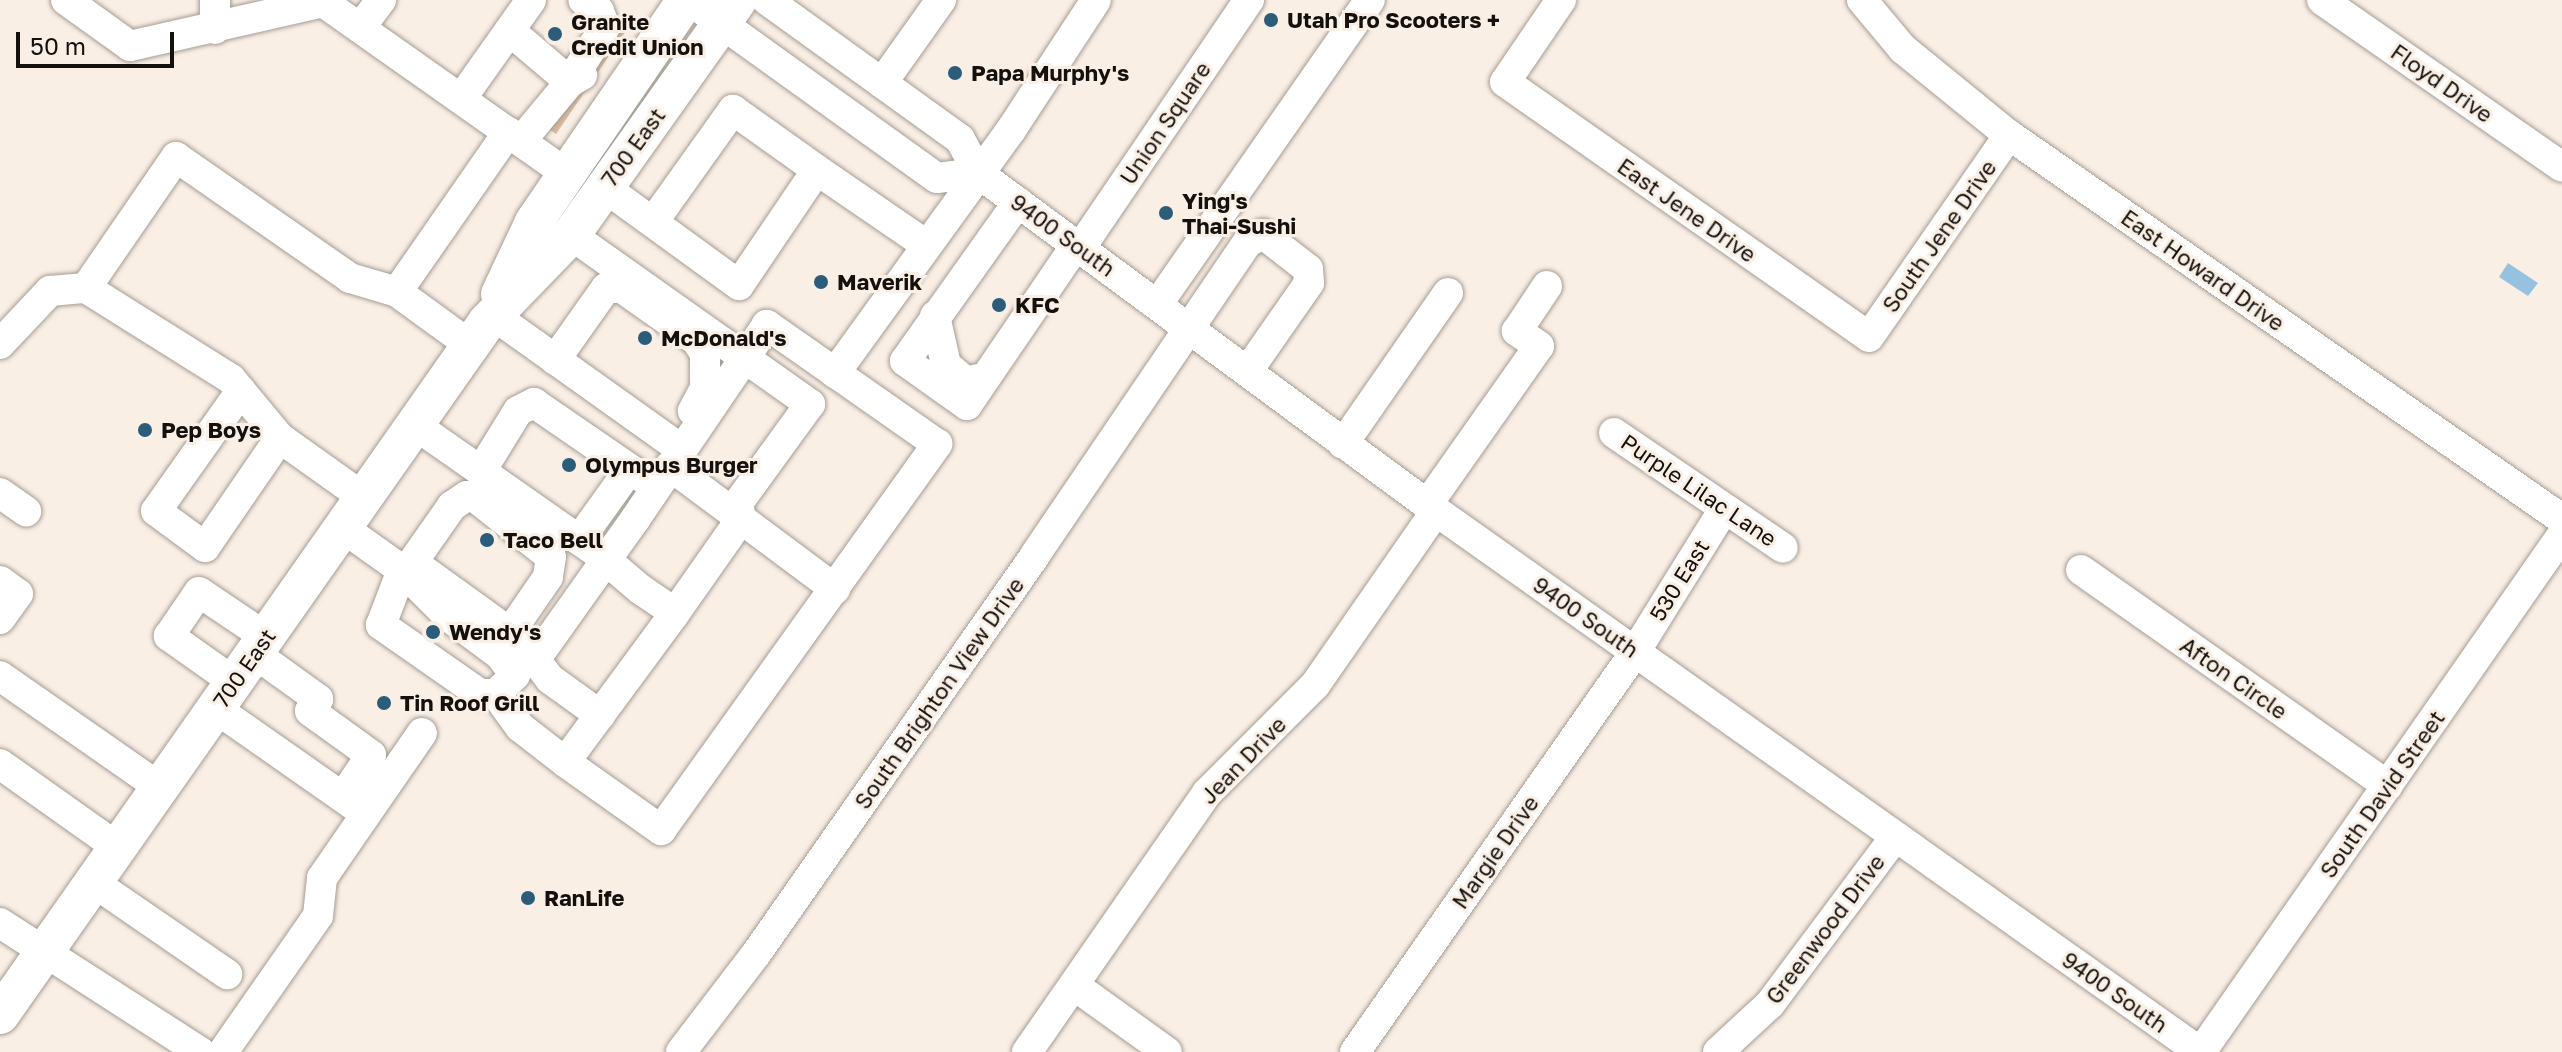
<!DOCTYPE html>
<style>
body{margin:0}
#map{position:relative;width:2562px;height:1052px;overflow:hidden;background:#faefe5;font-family:"Golos Text",sans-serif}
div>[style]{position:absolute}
.green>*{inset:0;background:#d9ba9d}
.water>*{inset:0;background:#96c2df}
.roads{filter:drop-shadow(0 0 2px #a59c93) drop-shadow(0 0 2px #a59c93)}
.minor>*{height:30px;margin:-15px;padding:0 15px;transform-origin:15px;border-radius:15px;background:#fff}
.major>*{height:38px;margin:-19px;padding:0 19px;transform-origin:19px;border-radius:19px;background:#fff}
.dots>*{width:22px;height:22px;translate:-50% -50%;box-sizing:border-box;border:4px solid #faefe5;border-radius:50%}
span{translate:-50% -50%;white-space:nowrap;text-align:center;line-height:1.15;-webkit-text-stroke:6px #faefe5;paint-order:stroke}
.poi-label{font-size:22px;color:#14110d;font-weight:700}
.left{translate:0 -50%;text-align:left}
.street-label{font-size:22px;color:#14110d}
.scale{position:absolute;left:16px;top:32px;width:158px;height:36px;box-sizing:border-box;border:4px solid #14110d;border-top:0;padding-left:10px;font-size:24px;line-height:28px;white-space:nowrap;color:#14110d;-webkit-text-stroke:6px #faefe5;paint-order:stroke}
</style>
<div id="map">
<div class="green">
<div style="clip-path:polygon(636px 16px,556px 134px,544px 126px,581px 88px,628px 17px)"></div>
</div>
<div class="water">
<div style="clip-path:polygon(2508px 263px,2538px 283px,2528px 296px,2499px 277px)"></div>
</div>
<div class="roads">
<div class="minor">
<div style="left:66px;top:0;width:79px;rotate:35.7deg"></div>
<div style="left:130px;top:46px;width:198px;rotate:-12.8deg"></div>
<div style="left:323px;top:2px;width:299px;rotate:35.2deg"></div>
<div style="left:689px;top:0;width:305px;rotate:35.7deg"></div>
<div style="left:937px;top:178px;width:41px;rotate:-7deg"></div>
<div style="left:767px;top:0;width:238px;rotate:35.8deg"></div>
<div style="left:960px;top:139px;width:38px;rotate:62deg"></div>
<div style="left:978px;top:173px;width:569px;rotate:36.43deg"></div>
<div style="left:1436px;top:511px;width:936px;rotate:35.3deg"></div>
<div style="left:1561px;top:0;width:99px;rotate:124.3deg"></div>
<div style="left:1505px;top:82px;width:444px;rotate:35deg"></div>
<div style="left:1869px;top:337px;width:246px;rotate:-55.3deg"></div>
<div style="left:1862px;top:0;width:64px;rotate:50.1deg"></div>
<div style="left:1903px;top:49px;width:136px;rotate:39.1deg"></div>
<div style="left:2009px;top:135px;width:673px;rotate:34.78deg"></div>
<div style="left:2322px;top:0;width:292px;rotate:34.8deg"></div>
<div style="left:360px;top:28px;width:35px;rotate:-53deg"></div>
<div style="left:215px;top:29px;width:29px;rotate:-90deg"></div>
<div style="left:510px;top:31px;width:79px;rotate:40.4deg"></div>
<div style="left:570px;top:82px;width:14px;rotate:-30deg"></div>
<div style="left:882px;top:83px;width:102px;rotate:-54.6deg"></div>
<div style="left:461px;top:99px;width:121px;rotate:-54.7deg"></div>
<div style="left:521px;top:141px;width:77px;rotate:-50.3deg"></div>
<div style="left:570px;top:82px;width:65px;rotate:-57.5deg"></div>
<div style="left:605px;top:27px;width:17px;rotate:-111deg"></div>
<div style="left:599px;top:11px;width:19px;rotate:-145deg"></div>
<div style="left:604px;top:187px;width:167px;rotate:36deg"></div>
<div style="left:739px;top:285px;width:139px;rotate:-55.9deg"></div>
<div style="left:817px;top:170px;width:131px;rotate:34.4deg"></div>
<div style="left:1018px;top:202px;width:195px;rotate:125.4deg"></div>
<div style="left:905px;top:361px;width:76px;rotate:35.4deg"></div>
<div style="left:967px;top:405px;width:195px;rotate:-55.7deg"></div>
<div style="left:653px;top:222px;width:138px;rotate:-54.5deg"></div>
<div style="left:733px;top:110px;width:103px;rotate:35.5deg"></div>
<div style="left:571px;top:235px;width:293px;rotate:35.3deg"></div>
<div style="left:810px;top:404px;width:122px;rotate:126deg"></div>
<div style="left:738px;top:503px;width:16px;rotate:79deg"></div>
<div style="left:741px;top:519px;width:115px;rotate:125.1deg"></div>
<div style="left:1081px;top:247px;width:299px;rotate:-55.8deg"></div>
<div style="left:86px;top:288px;width:159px;rotate:-55.5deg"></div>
<div style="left:176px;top:157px;width:212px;rotate:34.8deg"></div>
<div style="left:350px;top:278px;width:49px;rotate:16.6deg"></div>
<div style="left:397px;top:292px;width:195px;rotate:-55.2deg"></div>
<div style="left:397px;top:292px;width:90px;rotate:36deg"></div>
<div style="left:1157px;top:305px;width:372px;rotate:-55.1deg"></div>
<div style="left:493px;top:315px;width:232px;rotate:35.5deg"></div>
<div style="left:935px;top:316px;width:50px;rotate:77.3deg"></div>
<div style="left:946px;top:365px;width:26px;rotate:40deg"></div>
<div style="left:966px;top:382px;width:12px;rotate:-14deg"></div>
<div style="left:0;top:344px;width:73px;rotate:-46.7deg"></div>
<div style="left:50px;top:291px;width:36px;rotate:-5deg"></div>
<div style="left:86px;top:288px;width:171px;rotate:32.1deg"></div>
<div style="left:231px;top:379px;width:77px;rotate:50.3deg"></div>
<div style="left:280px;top:438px;width:103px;rotate:35.5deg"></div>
<div style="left:555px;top:360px;width:88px;rotate:-54.7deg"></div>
<div style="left:606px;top:288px;width:16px"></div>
<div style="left:622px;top:288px;width:92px;rotate:35.2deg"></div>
<div style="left:697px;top:341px;width:15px;rotate:58deg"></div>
<div style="left:705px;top:354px;width:34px;rotate:90deg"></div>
<div style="left:705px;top:388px;width:26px;rotate:118deg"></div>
<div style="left:835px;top:373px;width:300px;rotate:-54.1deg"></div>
<div style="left:1011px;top:130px;width:155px;rotate:-56.8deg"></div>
<div style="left:241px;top:391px;width:147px;rotate:125.3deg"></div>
<div style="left:156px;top:511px;width:61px;rotate:36.3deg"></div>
<div style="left:205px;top:547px;width:132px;rotate:-55.5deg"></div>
<div style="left:415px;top:425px;width:220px;rotate:35deg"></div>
<div style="left:595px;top:551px;width:14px;rotate:39deg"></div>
<div style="left:606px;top:560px;width:45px;rotate:40.5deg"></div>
<div style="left:640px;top:589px;width:42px;rotate:34.4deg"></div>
<div style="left:675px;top:613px;width:185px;rotate:126.4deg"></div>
<div style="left:565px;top:762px;width:118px;rotate:35.3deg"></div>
<div style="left:661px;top:830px;width:475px;rotate:-54.4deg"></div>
<div style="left:937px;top:444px;width:208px;rotate:-145deg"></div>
<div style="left:767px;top:325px;width:233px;rotate:124.2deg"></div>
<div style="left:636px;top:518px;width:52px;rotate:125.5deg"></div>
<div style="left:606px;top:560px;width:123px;rotate:125.4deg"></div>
<div style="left:1614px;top:433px;width:204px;rotate:34.2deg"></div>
<div style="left:1343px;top:444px;width:184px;rotate:-55.2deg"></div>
<div style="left:670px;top:466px;width:206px;rotate:36.7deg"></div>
<div style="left:481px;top:471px;width:70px;rotate:-58.3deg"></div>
<div style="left:518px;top:411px;width:18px;rotate:-27deg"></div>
<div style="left:534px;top:403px;width:148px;rotate:34.5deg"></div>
<div style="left:0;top:493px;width:32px;rotate:35deg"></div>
<div style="left:1427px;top:505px;width:194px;rotate:-54.8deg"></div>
<div style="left:1539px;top:346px;width:27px;rotate:-146deg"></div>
<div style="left:1517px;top:331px;width:54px;rotate:-56.3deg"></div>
<div style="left:343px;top:528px;width:72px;rotate:35.4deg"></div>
<div style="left:402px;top:570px;width:66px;rotate:45deg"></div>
<div style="left:449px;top:617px;width:64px;rotate:36.7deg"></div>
<div style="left:500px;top:655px;width:25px;rotate:53deg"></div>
<div style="left:515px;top:675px;width:27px;rotate:135deg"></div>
<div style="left:496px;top:694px;width:16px;rotate:180deg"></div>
<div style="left:480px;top:694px;width:121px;rotate:-145.1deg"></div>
<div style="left:381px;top:625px;width:59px;rotate:-69.1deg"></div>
<div style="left:579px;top:540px;width:87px;rotate:-54.3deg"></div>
<div style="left:412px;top:563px;width:70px;rotate:-54.9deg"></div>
<div style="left:452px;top:506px;width:18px;rotate:-34deg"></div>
<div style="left:467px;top:496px;width:9px;rotate:13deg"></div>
<div style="left:476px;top:498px;width:95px;rotate:38.2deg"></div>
<div style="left:551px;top:557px;width:20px;rotate:99deg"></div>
<div style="left:548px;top:577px;width:67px;rotate:124.6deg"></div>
<div style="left:423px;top:570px;width:120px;rotate:35.8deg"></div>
<div style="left:520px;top:640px;width:49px;rotate:52.4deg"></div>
<div style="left:550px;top:679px;width:62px;rotate:35.8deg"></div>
<div style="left:2081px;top:570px;width:375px;rotate:35.1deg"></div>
<div style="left:0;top:581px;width:22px;rotate:36deg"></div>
<div style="left:18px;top:594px;width:31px;rotate:126deg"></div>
<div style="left:254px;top:653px;width:79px;rotate:35.7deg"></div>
<div style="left:318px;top:699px;width:14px;rotate:124deg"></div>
<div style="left:310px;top:711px;width:75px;rotate:35.8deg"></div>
<div style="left:371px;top:755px;width:50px;rotate:123.7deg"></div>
<div style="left:0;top:676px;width:194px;rotate:34.9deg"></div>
<div style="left:234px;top:682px;width:80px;rotate:-144.7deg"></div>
<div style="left:169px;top:636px;width:53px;rotate:-55.7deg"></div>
<div style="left:199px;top:592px;width:81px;rotate:33.9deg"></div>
<div style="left:496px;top:694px;width:41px;rotate:54deg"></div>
<div style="left:520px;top:727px;width:57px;rotate:37.9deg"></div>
<div style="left:215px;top:708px;width:174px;rotate:35deg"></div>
<div style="left:0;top:764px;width:143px;rotate:35.4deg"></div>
<div style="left:93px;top:882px;width:163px;rotate:34.5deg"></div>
<div style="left:0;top:923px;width:238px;rotate:32.8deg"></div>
<div style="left:1075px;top:986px;width:113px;rotate:35.7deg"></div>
<div style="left:223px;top:1052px;width:166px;rotate:-55.1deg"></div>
<div style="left:318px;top:916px;width:38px;rotate:-84deg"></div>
<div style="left:322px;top:878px;width:176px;rotate:-55.4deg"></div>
<div style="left:681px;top:1052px;width:123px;rotate:-52.6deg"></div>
<div style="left:756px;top:954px;width:487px;rotate:-55deg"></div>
<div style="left:1035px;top:555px;width:379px;rotate:-55.8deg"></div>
<div style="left:1248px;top:242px;width:17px;rotate:-28deg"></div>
<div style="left:1263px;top:234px;width:57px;rotate:37.9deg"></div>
<div style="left:1308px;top:269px;width:14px;rotate:86deg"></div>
<div style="left:1309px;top:283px;width:108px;rotate:124.9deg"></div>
<div style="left:1027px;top:1052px;width:315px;rotate:-55.2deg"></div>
<div style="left:1207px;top:793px;width:153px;rotate:-45deg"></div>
<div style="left:1315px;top:685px;width:212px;rotate:-55.2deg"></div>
<div style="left:1355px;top:1052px;width:488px;rotate:-55deg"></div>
<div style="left:1635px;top:652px;width:168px;rotate:-58.1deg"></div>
<div style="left:1718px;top:1052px;width:71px;rotate:-42.7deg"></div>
<div style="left:1770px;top:1004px;width:209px;rotate:-53.2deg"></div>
<div style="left:2201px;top:1052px;width:631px;rotate:-55.07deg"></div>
</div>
<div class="major">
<div style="left:500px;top:294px;width:80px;rotate:-64.7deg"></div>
<div style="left:534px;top:222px;width:269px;rotate:-55.6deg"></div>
<div style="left:0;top:1015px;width:847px;rotate:-54.9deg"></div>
<div style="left:487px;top:322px;width:121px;rotate:-46deg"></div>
<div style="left:571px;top:235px;width:288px;rotate:-54.6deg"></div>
</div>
</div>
<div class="dots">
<div style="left:1271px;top:20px;background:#2b5c7a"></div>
<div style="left:555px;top:34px;background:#2b5c7a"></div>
<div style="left:955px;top:73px;background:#2b5c7a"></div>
<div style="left:1166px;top:213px;background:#2b5c7a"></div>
<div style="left:821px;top:282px;background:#2b5c7a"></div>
<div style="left:999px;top:305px;background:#2b5c7a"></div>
<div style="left:645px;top:338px;background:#2b5c7a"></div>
<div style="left:145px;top:430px;background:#2b5c7a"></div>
<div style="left:569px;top:465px;background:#2b5c7a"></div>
<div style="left:487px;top:540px;background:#2b5c7a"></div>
<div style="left:433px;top:632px;background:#2b5c7a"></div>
<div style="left:384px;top:703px;background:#2b5c7a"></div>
<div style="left:528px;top:898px;background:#2b5c7a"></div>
</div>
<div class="poi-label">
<span class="left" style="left:1287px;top:20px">Utah Pro Scooters +</span>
<span class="left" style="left:571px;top:34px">Granite<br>Credit Union</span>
<span class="left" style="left:971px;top:73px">Papa Murphy's</span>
<span class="left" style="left:1182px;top:213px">Ying's<br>Thai-Sushi</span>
<span class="left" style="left:837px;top:282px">Maverik</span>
<span class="left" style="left:1015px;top:305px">KFC</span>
<span class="left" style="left:661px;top:338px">McDonald's</span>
<span class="left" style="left:161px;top:430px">Pep Boys</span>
<span class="left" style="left:585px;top:465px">Olympus Burger</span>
<span class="left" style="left:503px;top:540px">Taco Bell</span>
<span class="left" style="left:449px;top:632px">Wendy's</span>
<span class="left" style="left:400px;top:703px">Tin Roof Grill</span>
<span class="left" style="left:544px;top:898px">RanLife</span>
</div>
<div class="street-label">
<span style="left:2442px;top:83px;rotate:35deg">Floyd Drive</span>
<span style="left:1165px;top:123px;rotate:-56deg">Union Square</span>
<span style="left:633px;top:147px;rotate:-54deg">700 East</span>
<span style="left:1687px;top:210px;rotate:35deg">East Jene Drive</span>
<span style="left:1063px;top:235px;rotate:36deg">9400 South</span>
<span style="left:1939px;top:236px;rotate:-55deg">South Jene Drive</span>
<span style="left:2203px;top:270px;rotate:35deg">East Howard Drive</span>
<span style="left:1699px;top:490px;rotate:34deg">Purple Lilac Lane</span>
<span style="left:1679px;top:580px;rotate:-58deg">530 East</span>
<span style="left:1586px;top:617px;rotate:35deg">9400 South</span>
<span style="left:244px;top:668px;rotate:-55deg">700 East</span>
<span style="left:2234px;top:678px;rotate:35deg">Afton Circle</span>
<span style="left:939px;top:693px;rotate:-55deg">South Brighton View Drive</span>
<span style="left:1243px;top:760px;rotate:-46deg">Jean Drive</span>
<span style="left:2382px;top:794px;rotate:-55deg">South David Street</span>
<span style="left:1495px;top:852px;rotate:-55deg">Margie Drive</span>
<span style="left:1825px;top:929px;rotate:-53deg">Greenwood Drive</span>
<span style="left:2115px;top:992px;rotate:35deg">9400 South</span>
</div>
<div class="scale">50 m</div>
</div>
